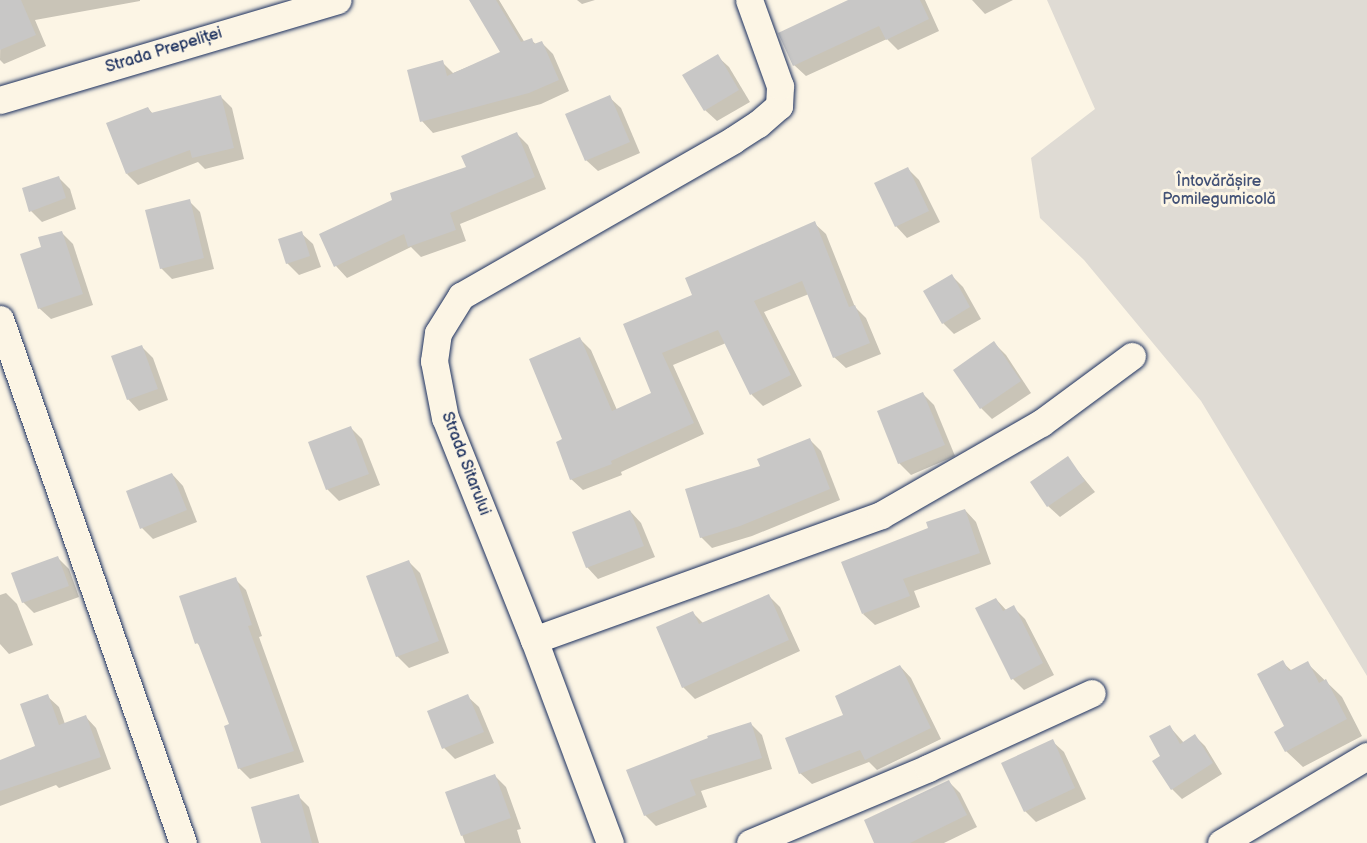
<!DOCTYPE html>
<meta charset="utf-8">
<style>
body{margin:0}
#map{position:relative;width:1367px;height:843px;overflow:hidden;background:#fcf5e5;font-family:"Balsamiq Sans",sans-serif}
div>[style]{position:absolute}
.green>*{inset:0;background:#dfdbd4}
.shadow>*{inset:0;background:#0003}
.building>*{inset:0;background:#c8c7c6}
.roads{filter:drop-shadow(0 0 2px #1b2f5e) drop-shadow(0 0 2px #1b2f5e)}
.street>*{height:27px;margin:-13.5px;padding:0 13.5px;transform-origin:13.5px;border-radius:13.5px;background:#fcf5e5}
span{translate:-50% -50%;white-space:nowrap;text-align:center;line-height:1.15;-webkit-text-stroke:6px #fcf5e5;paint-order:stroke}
.street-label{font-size:16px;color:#1b2f5e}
.park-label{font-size:16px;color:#425176}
</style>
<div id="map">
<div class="green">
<div style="clip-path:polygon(1047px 0,1367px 0,1367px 676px,1201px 401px,1084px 260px,1040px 218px,1031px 158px,1095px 109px)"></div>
</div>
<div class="shadow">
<div style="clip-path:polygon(1px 0,140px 0,140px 1px,35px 20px,46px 46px,4px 64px,0 60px)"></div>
<div style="clip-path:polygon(470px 0,499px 0,525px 43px,531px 40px,537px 45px,542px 43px,553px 54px,569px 91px,541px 104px,433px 133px,422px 121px,442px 62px,453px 73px,502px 53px)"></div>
<div style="clip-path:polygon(577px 0,595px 0,582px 4px)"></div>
<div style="clip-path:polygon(869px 0,925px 0,939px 31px,898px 50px,887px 39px,806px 76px,794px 65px)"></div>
<div style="clip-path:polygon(972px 0,1013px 0,985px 14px)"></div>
<div style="clip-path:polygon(717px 56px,729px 67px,750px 102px,717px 121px,705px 110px)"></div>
<div style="clip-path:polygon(221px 97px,232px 108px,244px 159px,205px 169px,198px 162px,138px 185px,127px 174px,148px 108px,153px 114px)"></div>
<div style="clip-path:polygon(609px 97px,621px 108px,640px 153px,598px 171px,586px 160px)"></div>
<div style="clip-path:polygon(517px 134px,528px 145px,546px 189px,460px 224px,466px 241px,421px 257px,411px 247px,347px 278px,336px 266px,321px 235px,468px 168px)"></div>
<div style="clip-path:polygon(908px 169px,919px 180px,940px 222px,907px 238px,896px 226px)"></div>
<div style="clip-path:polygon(59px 178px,70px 189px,76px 209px,42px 222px,31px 211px)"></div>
<div style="clip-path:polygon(189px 201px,200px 212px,214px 269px,172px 279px,161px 268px)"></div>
<div style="clip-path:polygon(814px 223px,826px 234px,855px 307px,866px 318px,881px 354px,846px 368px,834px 357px,809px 294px,764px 312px,802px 386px,763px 406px,752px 395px,726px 343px,673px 365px,704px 434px,621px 472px,622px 475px,583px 490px,571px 479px,564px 440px,580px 339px,591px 350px,617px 410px,653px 394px,625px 325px,694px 296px)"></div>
<div style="clip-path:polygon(62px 233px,73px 244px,93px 305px,51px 319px,39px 308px,43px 248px)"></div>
<div style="clip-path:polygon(301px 233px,313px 244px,321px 267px,299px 275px,287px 263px)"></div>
<div style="clip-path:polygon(952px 276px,963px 287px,981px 319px,954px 334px,943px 323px)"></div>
<div style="clip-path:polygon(994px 343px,1006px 355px,1031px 393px,992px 419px,981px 408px)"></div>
<div style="clip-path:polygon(142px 347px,153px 358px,168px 400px,139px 411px,128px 399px)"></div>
<div style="clip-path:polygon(923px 394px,934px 405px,955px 456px,911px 475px,899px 463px)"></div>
<div style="clip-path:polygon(351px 428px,362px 439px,380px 485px,339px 501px,327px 489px,310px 443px)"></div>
<div style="clip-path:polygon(810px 440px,821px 451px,840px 500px,752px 536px,712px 548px,701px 537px,762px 467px)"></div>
<div style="clip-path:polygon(1067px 458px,1095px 492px,1060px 517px,1048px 506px)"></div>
<div style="clip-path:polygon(172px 474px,183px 486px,197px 522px,153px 539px,142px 528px)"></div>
<div style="clip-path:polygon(965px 510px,976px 522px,991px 564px,914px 591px,920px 607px,875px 625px,863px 614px,930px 529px)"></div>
<div style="clip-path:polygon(630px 511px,641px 523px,655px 557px,598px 579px,587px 567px)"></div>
<div style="clip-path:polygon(58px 558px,69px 569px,79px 597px,34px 613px,23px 602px)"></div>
<div style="clip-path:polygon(408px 561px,420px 573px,449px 653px,409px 668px,397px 656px)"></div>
<div style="clip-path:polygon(235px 579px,246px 590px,262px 636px,259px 637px,304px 762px,250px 779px,239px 768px,231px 725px,202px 648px,197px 643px)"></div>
<div style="clip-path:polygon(6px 593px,17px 604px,33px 645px,9px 654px,0 644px,0 595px)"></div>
<div style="clip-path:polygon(769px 596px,780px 607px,800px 651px,695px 699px,683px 687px,658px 628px,693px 613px,704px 624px)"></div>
<div style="clip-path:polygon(996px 599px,1007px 611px,1013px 607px,1025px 619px,1054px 675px,1024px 690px,1013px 679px)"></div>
<div style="clip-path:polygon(1282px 662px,1292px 671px,1307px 663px,1342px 697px,1362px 736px,1303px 767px,1286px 751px)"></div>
<div style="clip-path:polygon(900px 666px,911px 678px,941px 739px,877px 770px,869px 762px,812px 784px,800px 773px)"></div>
<div style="clip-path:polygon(47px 696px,59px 707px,65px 724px,85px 716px,96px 728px,111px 769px,59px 788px,56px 785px,0 806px,0 761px,37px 747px)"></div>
<div style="clip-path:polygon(467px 696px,479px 707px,494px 743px,455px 759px,444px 748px)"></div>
<div style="clip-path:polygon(751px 724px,762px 735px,772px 769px,701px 791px,707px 807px,656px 826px,645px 815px)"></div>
<div style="clip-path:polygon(1170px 727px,1184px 743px,1195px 736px,1205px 746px,1222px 774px,1182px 799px,1172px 789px,1162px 757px)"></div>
<div style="clip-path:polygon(1052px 741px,1064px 752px,1086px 799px,1036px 822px,1025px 811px)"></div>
<div style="clip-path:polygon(495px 776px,506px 787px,521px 829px,517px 830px,521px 843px,465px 843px,447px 793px)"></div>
<div style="clip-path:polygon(949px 782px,960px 793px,977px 827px,944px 843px,876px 843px)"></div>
<div style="clip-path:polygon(298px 796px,309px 807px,319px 843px,263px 843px)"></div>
</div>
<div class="building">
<div style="clip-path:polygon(0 0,21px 0,36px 35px,0 50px)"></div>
<div style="clip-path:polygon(469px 0,496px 0,521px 42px,532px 38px,534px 44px,542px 41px,559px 80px,529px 93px,420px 122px,407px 70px,443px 60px,447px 76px,500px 52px)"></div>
<div style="clip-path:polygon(848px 0,920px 0,929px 19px,886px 40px,879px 26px,793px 66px,778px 33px)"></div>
<div style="clip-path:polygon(718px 54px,739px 90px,704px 111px,682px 75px)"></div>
<div style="clip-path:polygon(221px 95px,234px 148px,192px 158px,190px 150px,126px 174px,106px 123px,148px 107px,151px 113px)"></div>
<div style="clip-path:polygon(610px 95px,630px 142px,585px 161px,565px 114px)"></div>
<div style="clip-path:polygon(517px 132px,535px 177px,450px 213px,456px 230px,408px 247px,404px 234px,334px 267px,319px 234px,392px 200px,390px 193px,466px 167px,461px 156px)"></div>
<div style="clip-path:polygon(908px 167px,929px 211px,895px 227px,874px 183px)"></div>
<div style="clip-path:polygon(59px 176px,66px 198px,29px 212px,22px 188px)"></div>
<div style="clip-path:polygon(190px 199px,204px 258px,160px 269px,145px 210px)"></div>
<div style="clip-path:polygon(815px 221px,849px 307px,855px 305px,870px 343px,833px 358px,802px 281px,754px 301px,791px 375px,750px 395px,718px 330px,662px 353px,694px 423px,611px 461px,612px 464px,570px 480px,556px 442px,562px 439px,529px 359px,580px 337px,612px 411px,651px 393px,623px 324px,692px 295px,685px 278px)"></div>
<div style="clip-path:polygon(62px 231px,83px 294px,38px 309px,20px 254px,41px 247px,38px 237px)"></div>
<div style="clip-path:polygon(302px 231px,310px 256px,286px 264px,278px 239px)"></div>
<div style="clip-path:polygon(952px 274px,970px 307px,942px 324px,923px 291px)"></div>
<div style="clip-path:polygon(994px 341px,1021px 381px,980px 409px,953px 370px)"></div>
<div style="clip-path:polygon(142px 345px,158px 389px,127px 400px,111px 356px)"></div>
<div style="clip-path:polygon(923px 392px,945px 445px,898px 464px,877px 411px)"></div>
<div style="clip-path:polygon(351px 426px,369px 474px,326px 490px,308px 442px)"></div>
<div style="clip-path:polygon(810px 438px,830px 489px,740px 526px,700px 538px,685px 489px,760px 466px,757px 459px)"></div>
<div style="clip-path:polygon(1068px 456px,1085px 481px,1047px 507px,1030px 482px)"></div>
<div style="clip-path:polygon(172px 473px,187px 510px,140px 529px,126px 491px)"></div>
<div style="clip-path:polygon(965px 509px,980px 553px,903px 579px,910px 596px,862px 614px,841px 562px,928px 528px,926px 522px)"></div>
<div style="clip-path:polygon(630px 510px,644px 546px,586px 568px,572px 532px)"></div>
<div style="clip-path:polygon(58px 556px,69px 586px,22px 603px,11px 573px)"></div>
<div style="clip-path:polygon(409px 560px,439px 641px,396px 657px,366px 576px)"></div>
<div style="clip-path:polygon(236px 577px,252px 625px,248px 626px,294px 751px,238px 769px,224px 726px,229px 724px,198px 643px,195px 644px,179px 596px)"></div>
<div style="clip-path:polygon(769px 594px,789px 640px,682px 688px,656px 627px,693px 611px,699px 624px)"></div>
<div style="clip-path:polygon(996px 598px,1003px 611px,1014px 605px,1043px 663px,1011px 680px,975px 608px)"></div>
<div style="clip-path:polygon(1283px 660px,1289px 671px,1308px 661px,1319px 683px,1326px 679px,1347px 719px,1285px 752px,1274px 732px,1284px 726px,1257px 674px)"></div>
<div style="clip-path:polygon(900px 665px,931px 728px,865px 760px,860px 750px,799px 774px,785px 738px,843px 715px,835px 696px)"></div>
<div style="clip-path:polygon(48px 694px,59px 725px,86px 715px,101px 757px,0 791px,0 760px,35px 746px,20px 704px)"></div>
<div style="clip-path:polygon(468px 694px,484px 732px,442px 749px,427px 711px)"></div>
<div style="clip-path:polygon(751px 722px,762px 758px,690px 780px,696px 795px,644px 816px,626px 770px,708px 738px,707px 736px)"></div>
<div style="clip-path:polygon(1170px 725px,1180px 744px,1195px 734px,1213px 763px,1171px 790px,1152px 761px,1160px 756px,1149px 736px)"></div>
<div style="clip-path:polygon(1053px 739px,1075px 788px,1024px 812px,1001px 763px)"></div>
<div style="clip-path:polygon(495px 774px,511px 818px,461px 836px,445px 792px)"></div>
<div style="clip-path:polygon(949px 780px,967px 815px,910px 843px,874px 843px,864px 820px)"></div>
<div style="clip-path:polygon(299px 794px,312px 843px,261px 843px,251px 807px)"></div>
</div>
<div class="roads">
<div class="street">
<div style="left:0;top:100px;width:352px;rotate:-16.5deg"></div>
<div style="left:0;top:319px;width:555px;rotate:70.75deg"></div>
<div style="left:534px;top:640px;width:369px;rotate:-19.8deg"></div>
<div style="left:881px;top:515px;width:185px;rotate:-29.9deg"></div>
<div style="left:1041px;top:423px;width:113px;rotate:-36.4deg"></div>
<div style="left:610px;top:843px;width:217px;rotate:-110.5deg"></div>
<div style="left:534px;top:640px;width:239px;rotate:-111.8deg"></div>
<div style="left:445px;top:418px;width:58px;rotate:-100.9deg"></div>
<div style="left:434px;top:361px;width:28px;rotate:-82deg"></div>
<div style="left:438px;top:333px;width:44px;rotate:-58.1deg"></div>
<div style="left:461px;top:296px;width:314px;rotate:-29.8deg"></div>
<div style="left:733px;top:140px;width:30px;rotate:-33deg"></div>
<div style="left:758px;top:124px;width:28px;rotate:-41deg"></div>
<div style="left:779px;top:106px;width:20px;rotate:-87deg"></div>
<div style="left:780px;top:86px;width:91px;rotate:-109.8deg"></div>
<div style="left:750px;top:843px;width:193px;rotate:-22.8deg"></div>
<div style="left:928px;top:768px;width:180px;rotate:-24.6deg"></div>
<div style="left:1221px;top:843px;width:170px;rotate:-30.8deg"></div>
</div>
</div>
<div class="street-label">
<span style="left:164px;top:51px;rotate:-17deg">Strada Prepeliței</span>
<span style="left:465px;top:464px;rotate:69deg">Strada Sitarului</span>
</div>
<div class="park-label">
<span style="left:1219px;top:191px">Întovărășire<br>Pomilegumicolă</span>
</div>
</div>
